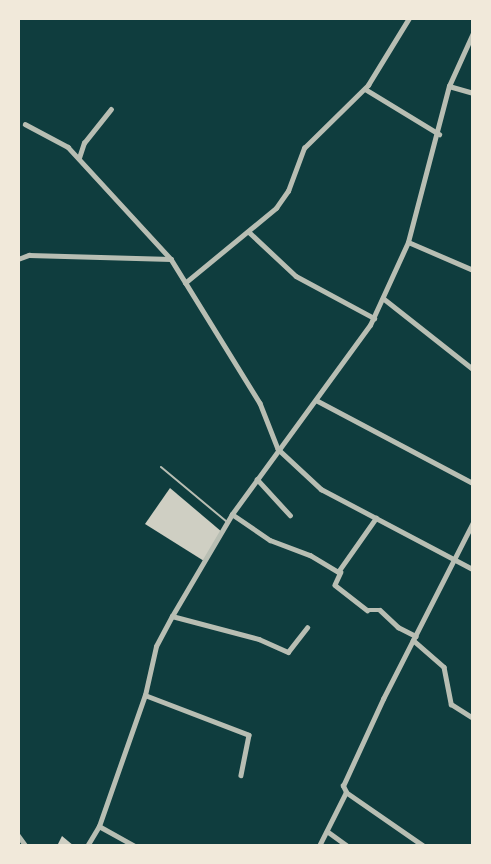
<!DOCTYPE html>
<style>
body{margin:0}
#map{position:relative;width:491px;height:864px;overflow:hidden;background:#0f3d3e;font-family:Georgia,serif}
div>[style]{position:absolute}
.building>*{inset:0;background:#cfcfc3}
.service>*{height:2px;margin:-1px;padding:0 1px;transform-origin:1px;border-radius:1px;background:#b8beb3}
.minor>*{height:4.5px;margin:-2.25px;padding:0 2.25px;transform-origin:2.25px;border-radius:2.25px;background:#b8beb3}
.tertiary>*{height:5px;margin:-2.5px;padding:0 2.5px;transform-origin:2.5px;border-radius:2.5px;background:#b8beb3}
span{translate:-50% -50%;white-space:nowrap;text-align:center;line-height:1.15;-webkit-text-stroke:6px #f1e9da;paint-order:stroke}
.frame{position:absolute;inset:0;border:20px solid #f1e9da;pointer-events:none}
</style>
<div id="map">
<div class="building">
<div style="clip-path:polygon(170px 488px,222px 532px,204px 561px,145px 524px)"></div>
<div style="clip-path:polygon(62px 836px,74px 846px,57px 846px)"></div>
</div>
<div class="service">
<div style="left:161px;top:467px;width:86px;rotate:39.8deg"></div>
</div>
<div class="minor">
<div style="left:449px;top:86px;width:25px;rotate:16deg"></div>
<div style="left:365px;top:89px;width:87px;rotate:31.3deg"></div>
<div style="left:25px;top:124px;width:49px;rotate:28.1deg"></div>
<div style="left:68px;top:147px;width:152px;rotate:47.4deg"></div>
<div style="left:79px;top:158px;width:16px;rotate:-72deg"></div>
<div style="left:84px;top:143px;width:43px;rotate:-51.5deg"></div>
<div style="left:249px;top:232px;width:64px;rotate:43.1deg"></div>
<div style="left:296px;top:276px;width:89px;rotate:28.3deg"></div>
<div style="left:408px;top:242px;width:161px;rotate:-75.3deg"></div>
<div style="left:449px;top:86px;width:58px;rotate:-65.6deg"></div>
<div style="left:18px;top:259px;width:12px;rotate:-20deg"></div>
<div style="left:29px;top:255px;width:142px;rotate:1.6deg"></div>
<div style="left:171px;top:259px;width:169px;rotate:58.3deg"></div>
<div style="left:260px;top:403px;width:49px;rotate:68.6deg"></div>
<div style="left:278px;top:449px;width:59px;rotate:42.9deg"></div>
<div style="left:321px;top:489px;width:172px;rotate:27.8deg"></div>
<div style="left:185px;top:283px;width:118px;rotate:-39.5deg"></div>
<div style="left:276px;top:208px;width:21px;rotate:-55deg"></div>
<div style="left:288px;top:191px;width:46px;rotate:-69.6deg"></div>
<div style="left:304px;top:148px;width:90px;rotate:-44.5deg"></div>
<div style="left:368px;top:85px;width:79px;rotate:-58.5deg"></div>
<div style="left:383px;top:298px;width:115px;rotate:38.3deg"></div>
<div style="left:316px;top:400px;width:178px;rotate:27.9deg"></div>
<div style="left:257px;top:479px;width:49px;rotate:47.5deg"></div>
<div style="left:232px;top:514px;width:46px;rotate:34.4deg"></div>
<div style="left:270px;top:540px;width:43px;rotate:20.6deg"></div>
<div style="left:310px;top:555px;width:33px;rotate:31deg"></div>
<div style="left:338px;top:572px;width:66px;rotate:-54.9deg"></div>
<div style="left:341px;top:572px;width:14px;rotate:115deg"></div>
<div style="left:335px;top:585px;width:41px;rotate:38deg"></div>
<div style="left:367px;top:610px;width:13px"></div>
<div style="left:380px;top:610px;width:25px;rotate:43deg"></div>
<div style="left:398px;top:627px;width:20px;rotate:27deg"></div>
<div style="left:172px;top:616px;width:90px;rotate:14.8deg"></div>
<div style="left:259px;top:639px;width:32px;rotate:24deg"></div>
<div style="left:288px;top:652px;width:31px;rotate:-52deg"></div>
<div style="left:413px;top:640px;width:41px;rotate:41.1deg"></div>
<div style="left:444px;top:667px;width:38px;rotate:79deg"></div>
<div style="left:451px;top:704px;width:26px;rotate:32deg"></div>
<div style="left:145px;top:695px;width:111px;rotate:21deg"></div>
<div style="left:249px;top:735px;width:41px;rotate:101.3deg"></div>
<div style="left:346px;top:792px;width:95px;rotate:34.7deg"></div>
<div style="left:99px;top:826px;width:41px;rotate:29.1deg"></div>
<div style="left:327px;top:831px;width:26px;rotate:36deg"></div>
<div style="left:18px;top:835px;width:14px;rotate:54deg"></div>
<div style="left:319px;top:846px;width:60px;rotate:-63.4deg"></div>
<div style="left:346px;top:792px;width:7px;rotate:-117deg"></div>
<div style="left:343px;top:786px;width:96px;rotate:-65.3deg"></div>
<div style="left:383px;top:699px;width:199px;rotate:-63deg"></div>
</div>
<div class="tertiary">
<div style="left:87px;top:846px;width:23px;rotate:-59deg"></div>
<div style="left:99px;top:826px;width:139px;rotate:-70.7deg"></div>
<div style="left:145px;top:695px;width:50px;rotate:-77.3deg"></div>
<div style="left:156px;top:646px;width:34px;rotate:-62deg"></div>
<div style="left:172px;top:616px;width:118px;rotate:-59.5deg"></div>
<div style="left:232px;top:514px;width:234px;rotate:-53.9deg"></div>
<div style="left:370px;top:325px;width:91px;rotate:-65.4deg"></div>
<div style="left:408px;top:242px;width:71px;rotate:23.3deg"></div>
</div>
<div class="frame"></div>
</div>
